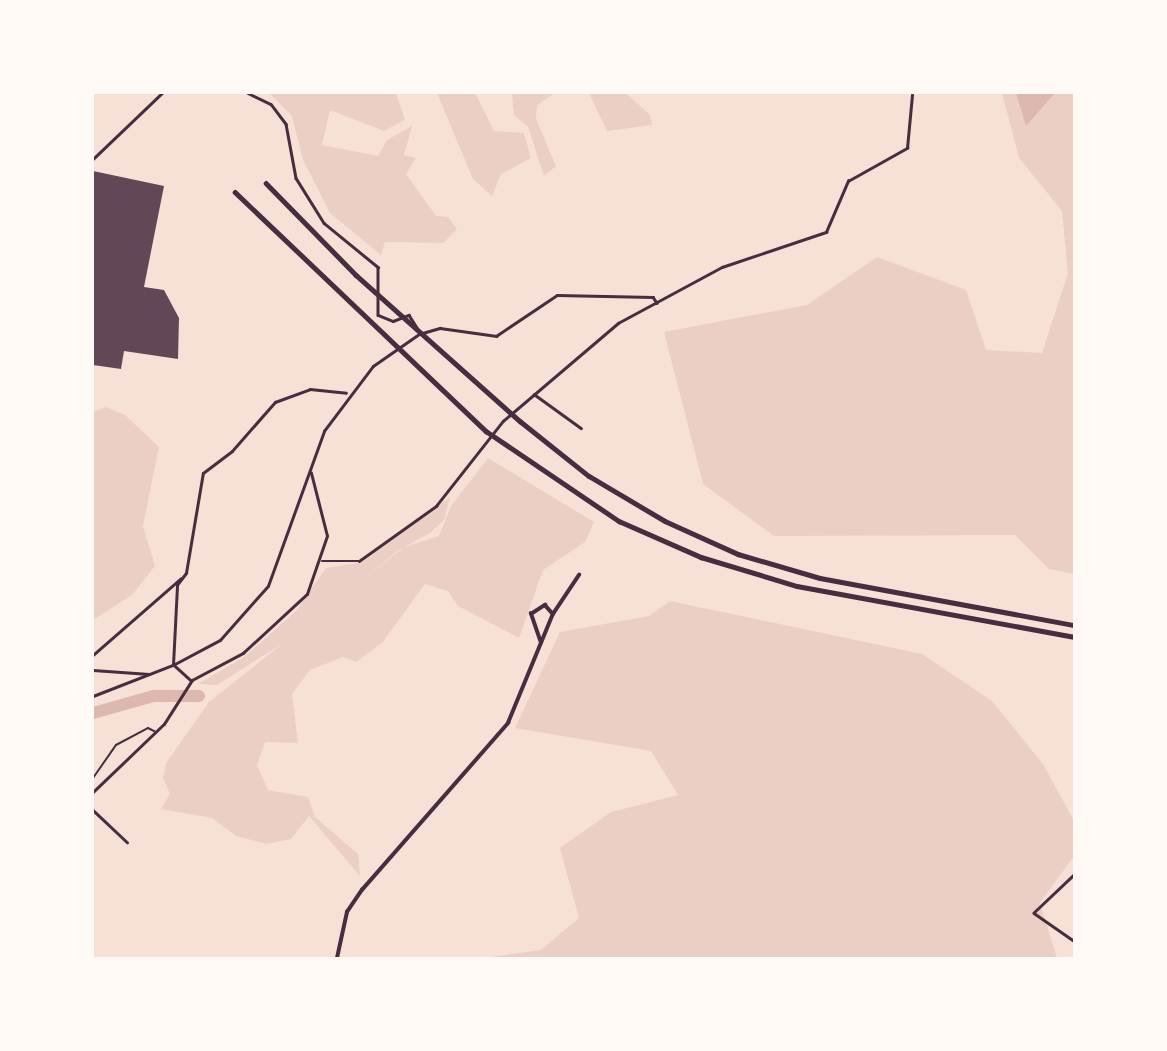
<!DOCTYPE html>
<style>
body{margin:0}
#map{position:relative;width:1167px;height:1051px;overflow:hidden;background:#f7e1d7;font-family:Commissioner,sans-serif}
div>[style]{position:absolute}
.green>*{inset:0;background:#ebcfc5}
.water>*{inset:0;background:#dcb8b0}
.river>*{height:12px;margin:-6px;padding:0 6px;transform-origin:6px;border-radius:6px;background:#dcb8b0}
.building>*{inset:0;background:#644757}
.service>*{height:2px;margin:-1px;padding:0 1px;transform-origin:1px;border-radius:1px;background:#4a2c40}
.minor>*{height:2.5px;margin:-1.25px;padding:0 1.25px;transform-origin:1.25px;border-radius:1.25px;background:#4a2c40}
.tertiary>*{height:3.5px;margin:-1.75px;padding:0 1.75px;transform-origin:1.75px;border-radius:1.75px;background:#4a2c40}
.trunk>*{height:4.5px;margin:-2.25px;padding:0 2.25px;transform-origin:2.25px;border-radius:2.25px;background:#4a2c40}
span{translate:-50% -50%;white-space:nowrap;text-align:center;line-height:1.15;-webkit-text-stroke:6px #fffaf5;paint-order:stroke}
.frame{position:absolute;inset:0;border:94px solid #fffaf5;pointer-events:none}
</style>
<div id="map">
<div class="green">
<div style="clip-path:polygon(269px 93px,396px 93px,405px 120px,384px 131px,330px 110px,322px 145px,378px 156px,387px 140px,412px 126px,404px 155px,416px 158px,406px 174px,436px 216px,448px 217px,457px 229px,443px 243px,385px 242px,381px 255px,330px 213px,303px 160px,292px 116px)"></div>
<div style="clip-path:polygon(437px 93px,475px 93px,494px 131px,524px 133px,531px 158px,501px 174px,492px 196px,473px 179px)"></div>
<div style="clip-path:polygon(512px 93px,555px 93px,537px 105px,536px 119px,556px 166px,544px 176px,528px 127px,514px 115px)"></div>
<div style="clip-path:polygon(589px 93px,626px 93px,650px 115px,652px 125px,607px 131px)"></div>
<div style="clip-path:polygon(1002px 93px,1074px 93px,1074px 574px,1049px 569px,1015px 535px,774px 536px,703px 484px,664px 332px,807px 305px,877px 257px,966px 290px,986px 350px,1042px 353px,1068px 273px,1062px 211px,1019px 158px)"></div>
<div style="clip-path:polygon(106px 407px,125px 415px,159px 447px,143px 526px,155px 566px,132px 595px,93px 620px,93px 412px)"></div>
<div style="clip-path:polygon(488px 458px,594px 522px,585px 542px,543px 570px,519px 638px,458px 606px,448px 591px,425px 584px,382px 643px,356px 662px,343px 657px,310px 670px,292px 694px,298px 743px,265px 742px,257px 765px,268px 790px,308px 797px,315px 817px,358px 854px,360px 876px,309px 816px,291px 839px,266px 844px,236px 836px,212px 818px,161px 809px,170px 794px,163px 778px,166px 763px,209px 702px,404px 547px,439px 536px,451px 506px)"></div>
<div style="clip-path:polygon(450px 497px,444px 520px,430px 533px,397px 551px,307px 628px,217px 685px,198px 684px,244px 657px,296px 611px,326px 568px,363px 562px)"></div>
<div style="clip-path:polygon(670px 601px,922px 654px,992px 701px,1043px 764px,1074px 821px,1074px 856px,1040px 903px,1057px 958px,483px 958px,541px 950px,579px 918px,560px 848px,611px 812px,678px 795px,651px 751px,515px 728px,560px 632px,649px 616px)"></div>
</div>
<div class="water">
<div style="clip-path:polygon(1016px 93px,1055px 93px,1026px 126px)"></div>
</div>
<div class="river">
<div style="left:93px;top:713px;width:63px;rotate:-15.6deg"></div>
<div style="left:154px;top:696px;width:45px"></div>
</div>
<div class="building">
<div style="clip-path:polygon(93px 171px,164px 186px,144px 287px,164px 290px,179px 318px,178px 359px,124px 351px,121px 369px,93px 365px)"></div>
</div>
<div class="service">
<div style="left:93px;top:778px;width:40px;rotate:-55.1deg"></div>
<div style="left:116px;top:745px;width:36px;rotate:-28deg"></div>
<div style="left:148px;top:728px;width:9px;rotate:27deg"></div>
</div>
<div class="minor">
<div style="left:248px;top:93px;width:25px;rotate:26deg"></div>
<div style="left:271px;top:104px;width:25px;rotate:53deg"></div>
<div style="left:286px;top:124px;width:55px;rotate:79.5deg"></div>
<div style="left:296px;top:178px;width:53px;rotate:58.1deg"></div>
<div style="left:324px;top:223px;width:70px;rotate:39.2deg"></div>
<div style="left:378px;top:267px;width:48px;rotate:90deg"></div>
<div style="left:378px;top:315px;width:16px;rotate:22deg"></div>
<div style="left:393px;top:321px;width:17px;rotate:-21deg"></div>
<div style="left:409px;top:315px;width:19px;rotate:58deg"></div>
<div style="left:93px;top:159px;width:95px;rotate:-43.7deg"></div>
<div style="left:534px;top:394px;width:58px;rotate:35.9deg"></div>
<div style="left:322px;top:561px;width:37px"></div>
<div style="left:359px;top:561px;width:95px;rotate:-35.5deg"></div>
<div style="left:436px;top:506px;width:108px;rotate:-51.8deg"></div>
<div style="left:503px;top:421px;width:151px;rotate:-40.4deg"></div>
<div style="left:618px;top:323px;width:118px;rotate:-28.3deg"></div>
<div style="left:722px;top:267px;width:110px;rotate:-18.6deg"></div>
<div style="left:826px;top:232px;width:56px;rotate:-66.7deg"></div>
<div style="left:848px;top:181px;width:68px;rotate:-29.2deg"></div>
<div style="left:907px;top:148px;width:53px;rotate:-84.6deg"></div>
<div style="left:93px;top:655px;width:116px;rotate:-41.1deg"></div>
<div style="left:93px;top:670px;width:56px;rotate:4.1deg"></div>
<div style="left:191px;top:681px;width:24px;rotate:-138deg"></div>
<div style="left:173px;top:665px;width:53px;rotate:-28deg"></div>
<div style="left:220px;top:640px;width:72px;rotate:-48.4deg"></div>
<div style="left:268px;top:586px;width:165px;rotate:-70.1deg"></div>
<div style="left:324px;top:431px;width:81px;rotate:-53deg"></div>
<div style="left:373px;top:366px;width:56px;rotate:-34.8deg"></div>
<div style="left:419px;top:334px;width:22px;rotate:-16deg"></div>
<div style="left:440px;top:328px;width:57px;rotate:8.1deg"></div>
<div style="left:496px;top:336px;width:73px;rotate:-33.9deg"></div>
<div style="left:557px;top:295px;width:96px;rotate:1.2deg"></div>
<div style="left:653px;top:297px;width:7px;rotate:56deg"></div>
<div style="left:93px;top:696px;width:86px;rotate:-21.2deg"></div>
<div style="left:173px;top:665px;width:80px;rotate:-87.1deg"></div>
<div style="left:177px;top:585px;width:15px;rotate:-53deg"></div>
<div style="left:186px;top:573px;width:101px;rotate:-80.4deg"></div>
<div style="left:203px;top:473px;width:36px;rotate:-37deg"></div>
<div style="left:232px;top:451px;width:65px;rotate:-48.7deg"></div>
<div style="left:275px;top:402px;width:37px;rotate:-20deg"></div>
<div style="left:310px;top:389px;width:36px;rotate:6deg"></div>
<div style="left:93px;top:792px;width:98px;rotate:-43.8deg"></div>
<div style="left:164px;top:724px;width:52px;rotate:-57.5deg"></div>
<div style="left:192px;top:680px;width:58px;rotate:-27.9deg"></div>
<div style="left:243px;top:653px;width:87px;rotate:-42.7deg"></div>
<div style="left:307px;top:594px;width:61px;rotate:-71deg"></div>
<div style="left:327px;top:536px;width:65px;rotate:-104.3deg"></div>
<div style="left:93px;top:810px;width:47px;rotate:43.3deg"></div>
<div style="left:1074px;top:875px;width:55px;rotate:136.5deg"></div>
<div style="left:1034px;top:913px;width:49px;rotate:35deg"></div>
</div>
<div class="tertiary">
<div style="left:541px;top:643px;width:31px;rotate:-109deg"></div>
<div style="left:531px;top:614px;width:17px;rotate:-33deg"></div>
<div style="left:545px;top:605px;width:12px;rotate:48deg"></div>
<div style="left:337px;top:958px;width:47px;rotate:-77.7deg"></div>
<div style="left:347px;top:912px;width:27px;rotate:-56deg"></div>
<div style="left:362px;top:890px;width:222px;rotate:-48.8deg"></div>
<div style="left:508px;top:723px;width:118px;rotate:-67.6deg"></div>
<div style="left:553px;top:614px;width:47px;rotate:-56.3deg"></div>
</div>
<div class="trunk">
<div style="left:266px;top:183px;width:129px;rotate:45.6deg"></div>
<div style="left:356px;top:275px;width:220px;rotate:41.7deg"></div>
<div style="left:520px;top:421px;width:88px;rotate:38.6deg"></div>
<div style="left:589px;top:476px;width:88px;rotate:30.6deg"></div>
<div style="left:665px;top:521px;width:80px;rotate:24.3deg"></div>
<div style="left:738px;top:554px;width:85px;rotate:16.3deg"></div>
<div style="left:820px;top:578px;width:258px;rotate:10.5deg"></div>
<div style="left:235px;top:192px;width:347px;rotate:43.6deg"></div>
<div style="left:486px;top:431px;width:161px;rotate:34.1deg"></div>
<div style="left:619px;top:521px;width:90px;rotate:23.7deg"></div>
<div style="left:701px;top:557px;width:100px;rotate:16.8deg"></div>
<div style="left:797px;top:586px;width:282px;rotate:10.4deg"></div>
</div>
<div class="frame"></div>
</div>
